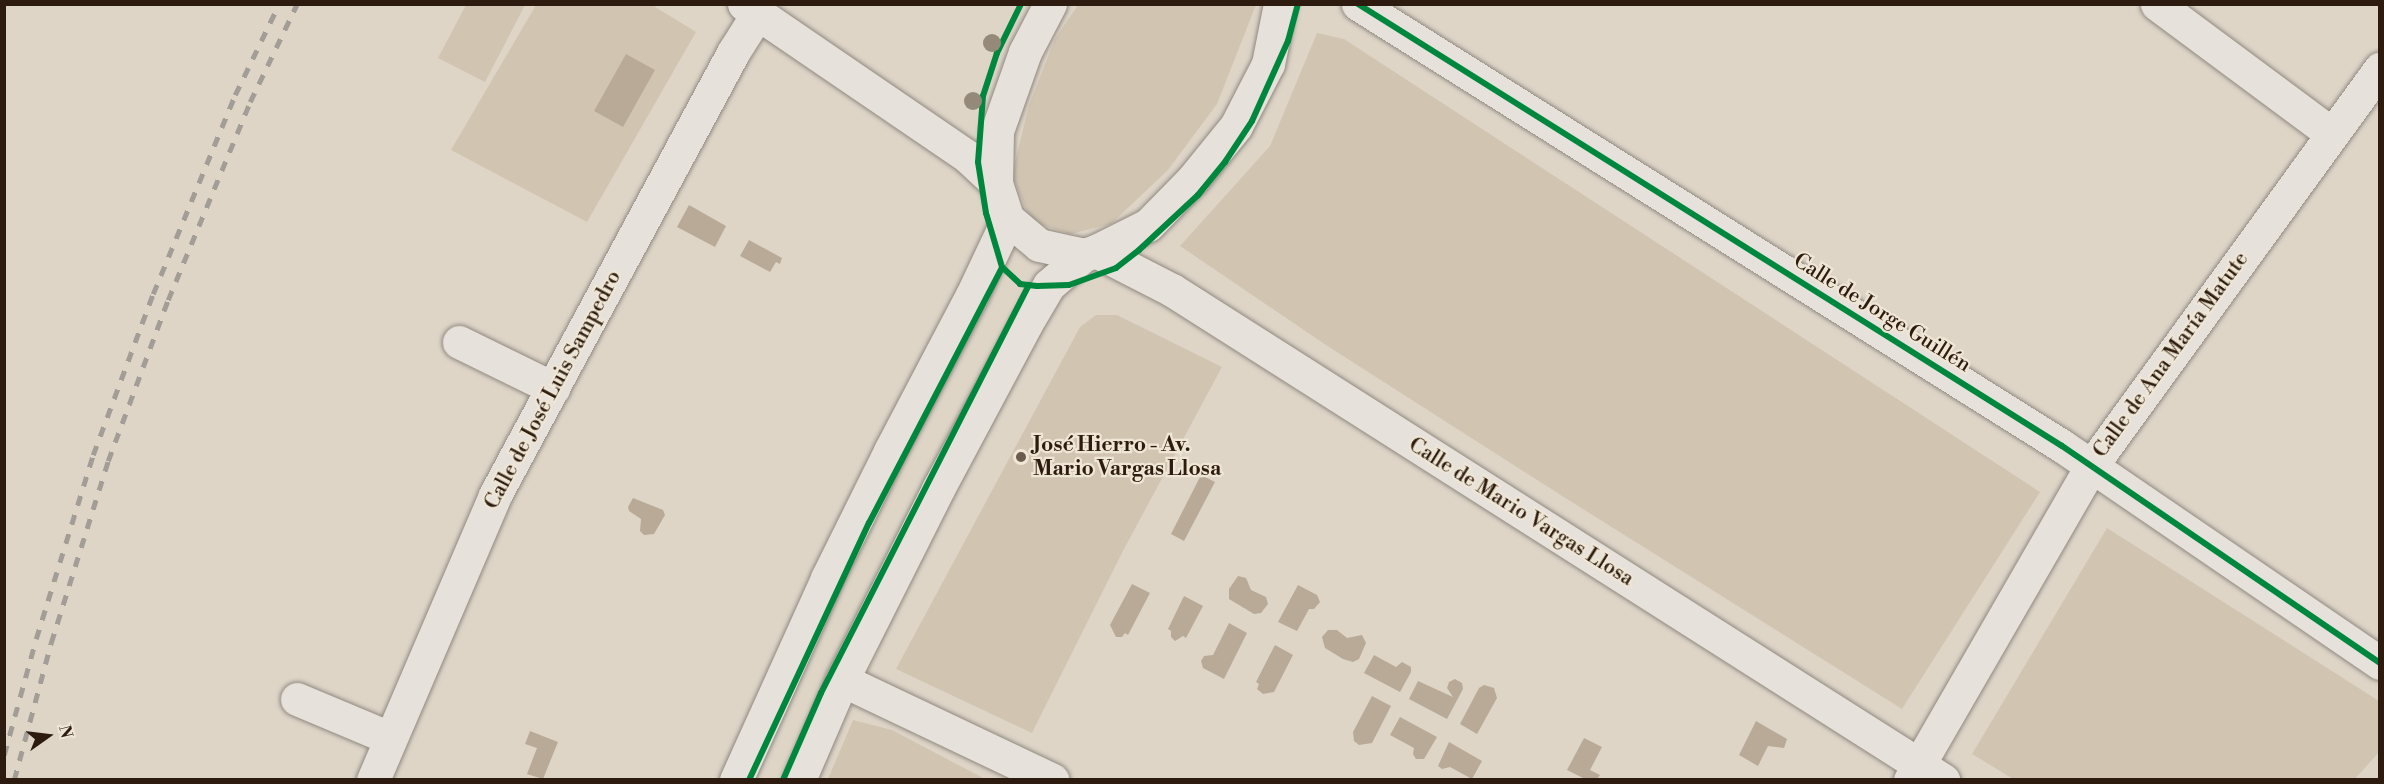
<!DOCTYPE html>
<meta charset="utf-8">
<style>
body{margin:0}
#map{position:relative;width:2384px;height:784px;overflow:hidden;background:#ded5c7;font-family:"Libre Bodoni",serif}
div>[style]{position:absolute}
.green>*{inset:0;background:#d1c5b2}
.water>*{inset:0;background:#b8aa97}
.roads{filter:drop-shadow(0 0 2px #908980) drop-shadow(0 0 2px #908980)}
.minor>*{height:33px;margin:-16.5px;padding:0 16.5px;transform-origin:16.5px;border-radius:16.5px;background:#e6e1da}
.rail>*{height:4.5px;margin-top:-2.25px;transform-origin:0;background:repeating-linear-gradient(90deg,#a29e97 0 10px,transparent 0 20px)}
.cycleway>*{height:6px;margin:-3px;padding:0 3px;transform-origin:3px;border-radius:3px;background:#00873e}
.trees>*{width:18px;height:18px;margin:-9px;border-radius:50%;background:#958979}
.dots>*{width:16px;height:16px;translate:-50% -50%;box-sizing:border-box;border:3px solid #efe6d5;border-radius:50%}
span{translate:-50% -50%;white-space:nowrap;text-align:center;line-height:1.15;-webkit-text-stroke:4.5px #efe6d5;paint-order:stroke}
.street-label{font-size:21px;color:#2c1b0e}
.poi-label{font-size:21px;color:#2c1b0e;font-weight:700}
.left{translate:0 -50%;text-align:left}
.frame{position:absolute;inset:0;border:6px solid #2c1b0e;pointer-events:none}
.north{position:absolute;left:18px;top:706px;width:60px;height:60px;-webkit-text-stroke:4px #efe6d5;paint-order:stroke;rotate:76deg;font-size:16px;font-weight:700;line-height:24px;text-align:center;color:#2c1b0e}
.north::after{content:'';display:block;margin:auto;width:21px;height:27px;background:#2c1b0e;clip-path:polygon(50% 0,100% 100%,50% 72%,0 100%)}
</style>
<div id="map">
<div class="green">
<div style="clip-path:polygon(466px 5px,525px 5px,485px 82px,438px 58px)"></div>
<div style="clip-path:polygon(536px 5px,652px 5px,696px 32px,587px 222px,451px 150px)"></div>
<div style="clip-path:polygon(1078px 5px,1256px 5px,1217px 104px,1168px 170px,1111px 224px,1070px 234px,1031px 221px,1012px 175px,1029px 105px,1055px 39px)"></div>
<div style="clip-path:polygon(1317px 33px,1344px 39px,2040px 492px,1902px 709px,1559px 494px,1326px 345px,1180px 246px,1270px 146px)"></div>
<div style="clip-path:polygon(1096px 315px,1117px 315px,1222px 367px,1124px 549px,1032px 733px,896px 669px,1080px 327px)"></div>
<div style="clip-path:polygon(2107px 528px,2379px 701px,2379px 752px,2354px 780px,2013px 779px,1972px 754px)"></div>
<div style="clip-path:polygon(853px 720px,892px 730px,985px 779px,828px 779px)"></div>
</div>
<div class="water">
<div style="clip-path:polygon(626px 54px,655px 70px,623px 127px,594px 111px)"></div>
<div style="clip-path:polygon(689px 205px,726px 226px,715px 247px,677px 227px)"></div>
<div style="clip-path:polygon(749px 240px,782px 258px,780px 264px,776px 262px,770px 272px,740px 256px)"></div>
<div style="clip-path:polygon(1201px 475px,1215px 482px,1184px 541px,1171px 534px)"></div>
<div style="clip-path:polygon(633px 498px,663px 510px,665px 515px,654px 534px,644px 535px,640px 531px,641px 519px,629px 511px,628px 507px)"></div>
<div style="clip-path:polygon(1238px 576px,1246px 578px,1251px 590px,1266px 597px,1268px 604px,1261px 613px,1254px 614px,1229px 599px,1229px 589px)"></div>
<div style="clip-path:polygon(1132px 584px,1150px 593px,1128px 635px,1125px 633px,1122px 637px,1116px 637px,1110px 625px)"></div>
<div style="clip-path:polygon(1298px 585px,1317px 595px,1320px 602px,1314px 609px,1309px 609px,1297px 631px,1278px 622px)"></div>
<div style="clip-path:polygon(1184px 596px,1203px 606px,1186px 638px,1183px 636px,1175px 641px,1171px 637px,1171px 631px,1168px 629px)"></div>
<div style="clip-path:polygon(1229px 623px,1247px 633px,1224px 679px,1203px 668px,1201px 661px,1204px 656px,1213px 655px)"></div>
<div style="clip-path:polygon(1328px 630px,1337px 630px,1347px 638px,1362px 635px,1366px 643px,1359px 659px,1353px 662px,1343px 659px,1325px 648px,1322px 637px)"></div>
<div style="clip-path:polygon(1275px 645px,1293px 655px,1274px 692px,1263px 694px,1257px 689px,1259px 684px,1256px 682px)"></div>
<div style="clip-path:polygon(1374px 655px,1396px 667px,1402px 662px,1411px 667px,1411px 672px,1400px 692px,1364px 673px)"></div>
<div style="clip-path:polygon(1455px 679px,1462px 683px,1463px 689px,1447px 719px,1409px 699px,1418px 681px,1453px 697px,1447px 688px,1449px 682px)"></div>
<div style="clip-path:polygon(1484px 685px,1494px 688px,1497px 698px,1477px 734px,1460px 724px,1479px 688px)"></div>
<div style="clip-path:polygon(1372px 696px,1391px 706px,1372px 743px,1359px 745px,1354px 741px,1353px 732px)"></div>
<div style="clip-path:polygon(1400px 717px,1437px 737px,1424px 759px,1416px 759px,1413px 754px,1414px 748px,1390px 735px)"></div>
<div style="clip-path:polygon(1756px 721px,1787px 739px,1784px 748px,1768px 746px,1758px 766px,1739px 755px)"></div>
<div style="clip-path:polygon(530px 731px,558px 742px,543px 779px,527px 774px,537px 748px,525px 744px)"></div>
<div style="clip-path:polygon(1584px 738px,1602px 747px,1590px 770px,1600px 775px,1597px 779px,1585px 779px,1567px 770px)"></div>
<div style="clip-path:polygon(1449px 742px,1482px 761px,1472px 779px,1450px 767px,1442px 769px,1438px 766px)"></div>
</div>
<div class="roads">
<div class="minor">
<div style="left:744px;top:4px;width:271px;rotate:34.3deg"></div>
<div style="left:968px;top:157px;width:38px;rotate:43deg"></div>
<div style="left:1050px;top:4px;width:54px;rotate:117.5deg"></div>
<div style="left:1025px;top:52px;width:84px;rotate:109.5deg"></div>
<div style="left:997px;top:131px;width:52px;rotate:91.1deg"></div>
<div style="left:996px;top:183px;width:38px;rotate:72deg"></div>
<div style="left:1008px;top:219px;width:40px;rotate:40deg"></div>
<div style="left:1039px;top:245px;width:46px;rotate:12.5deg"></div>
<div style="left:1084px;top:255px;width:13px;rotate:-18deg"></div>
<div style="left:1096px;top:251px;width:58px;rotate:-26.6deg"></div>
<div style="left:1148px;top:225px;width:64px;rotate:-45.6deg"></div>
<div style="left:1193px;top:179px;width:68px;rotate:-50.9deg"></div>
<div style="left:1236px;top:126px;width:70px;rotate:-62.7deg"></div>
<div style="left:1268px;top:64px;width:61px;rotate:-78.7deg"></div>
<div style="left:1358px;top:4px;width:831px;rotate:32.12deg"></div>
<div style="left:2062px;top:446px;width:385px;rotate:34.3deg"></div>
<div style="left:2157px;top:4px;width:217px;rotate:36.6deg"></div>
<div style="left:1096px;top:251px;width:85px;rotate:27.2deg"></div>
<div style="left:1172px;top:290px;width:914px;rotate:32.44deg"></div>
<div style="left:459px;top:342px;width:105px;rotate:26.1deg"></div>
<div style="left:842px;top:680px;width:233px;rotate:25.4deg"></div>
<div style="left:297px;top:699px;width:101px;rotate:22.8deg"></div>
<div style="left:373px;top:780px;width:310px;rotate:-66.8deg"></div>
<div style="left:495px;top:495px;width:504px;rotate:-61.71deg"></div>
<div style="left:734px;top:51px;width:45px;rotate:-57.7deg"></div>
<div style="left:736px;top:780px;width:222px;rotate:-65.7deg"></div>
<div style="left:827px;top:578px;width:142px;rotate:-63.6deg"></div>
<div style="left:890px;top:451px;width:176px;rotate:-62.3deg"></div>
<div style="left:972px;top:295px;width:84px;rotate:-64.7deg"></div>
<div style="left:799px;top:780px;width:109px;rotate:-66.7deg"></div>
<div style="left:842px;top:680px;width:214px;rotate:-63.3deg"></div>
<div style="left:938px;top:489px;width:187px;rotate:-61.9deg"></div>
<div style="left:1026px;top:324px;width:45px;rotate:-59.5deg"></div>
<div style="left:1049px;top:285px;width:46px;rotate:-40.6deg"></div>
<div style="left:1910px;top:780px;width:364px;rotate:-60deg"></div>
<div style="left:2092px;top:465px;width:490px;rotate:-54deg"></div>
</div>
</div>
<div class="rail">
<div style="left:4px;top:755px;width:120px;rotate:-74.6deg"></div>
<div style="left:36px;top:639px;width:193px;rotate:-72.8deg"></div>
<div style="left:93px;top:455px;width:172px;rotate:-69.6deg"></div>
<div style="left:153px;top:294px;width:215px;rotate:-67.6deg"></div>
<div style="left:235px;top:95px;width:101px;rotate:-64.2deg"></div>
<div style="left:14px;top:780px;width:142px;rotate:-74.9deg"></div>
<div style="left:51px;top:643px;width:191px;rotate:-72.6deg"></div>
<div style="left:108px;top:461px;width:172px;rotate:-69.6deg"></div>
<div style="left:168px;top:300px;width:214px;rotate:-67.5deg"></div>
<div style="left:250px;top:102px;width:109px;rotate:-64.4deg"></div>
</div>
<div class="cycleway">
<div style="left:1021px;top:4px;width:55px;rotate:116.1deg"></div>
<div style="left:997px;top:53px;width:45px;rotate:108deg"></div>
<div style="left:983px;top:96px;width:66px;rotate:94.3deg"></div>
<div style="left:978px;top:162px;width:52px;rotate:81.1deg"></div>
<div style="left:986px;top:213px;width:56px;rotate:73.5deg"></div>
<div style="left:1002px;top:267px;width:25px;rotate:43deg"></div>
<div style="left:1020px;top:284px;width:17px;rotate:7deg"></div>
<div style="left:1037px;top:286px;width:32px;rotate:-2deg"></div>
<div style="left:1069px;top:285px;width:50px;rotate:-19.9deg"></div>
<div style="left:1116px;top:268px;width:29px;rotate:-38deg"></div>
<div style="left:1139px;top:250px;width:81px;rotate:-43deg"></div>
<div style="left:1198px;top:195px;width:43px;rotate:-50.7deg"></div>
<div style="left:1225px;top:162px;width:49px;rotate:-56.6deg"></div>
<div style="left:1252px;top:121px;width:88px;rotate:-65.8deg"></div>
<div style="left:1288px;top:41px;width:38px;rotate:-75deg"></div>
<div style="left:1358px;top:4px;width:831px;rotate:32.12deg"></div>
<div style="left:2062px;top:446px;width:385px;rotate:34.3deg"></div>
<div style="left:749px;top:780px;width:284px;rotate:-65deg"></div>
<div style="left:869px;top:523px;width:288px;rotate:-62.5deg"></div>
<div style="left:783px;top:780px;width:95px;rotate:-66.4deg"></div>
<div style="left:821px;top:693px;width:458px;rotate:-63deg"></div>
</div>
<div class="trees">
<div style="left:992px;top:43px"></div>
<div style="left:973px;top:101px"></div>
</div>
<div class="dots">
<div style="left:1021px;top:457px;background:#6a5c4f"></div>
</div>
<div class="street-label">
<span style="left:1882px;top:313px;rotate:32deg">Calle de Jorge Guillén</span>
<span style="left:2171px;top:355px;rotate:-54deg">Calle de Ana María Matute</span>
<span style="left:553px;top:390px;rotate:-62deg">Calle de José Luis Sampedro</span>
<span style="left:1521px;top:512px;rotate:32deg">Calle de Mario Vargas Llosa</span>
</div>
<div class="poi-label">
<span class="left" style="left:1033px;top:457px">José Hierro - Av.<br>Mario Vargas Llosa</span>
</div>
<div class="frame"></div>
<div class="north">N</div>
</div>
